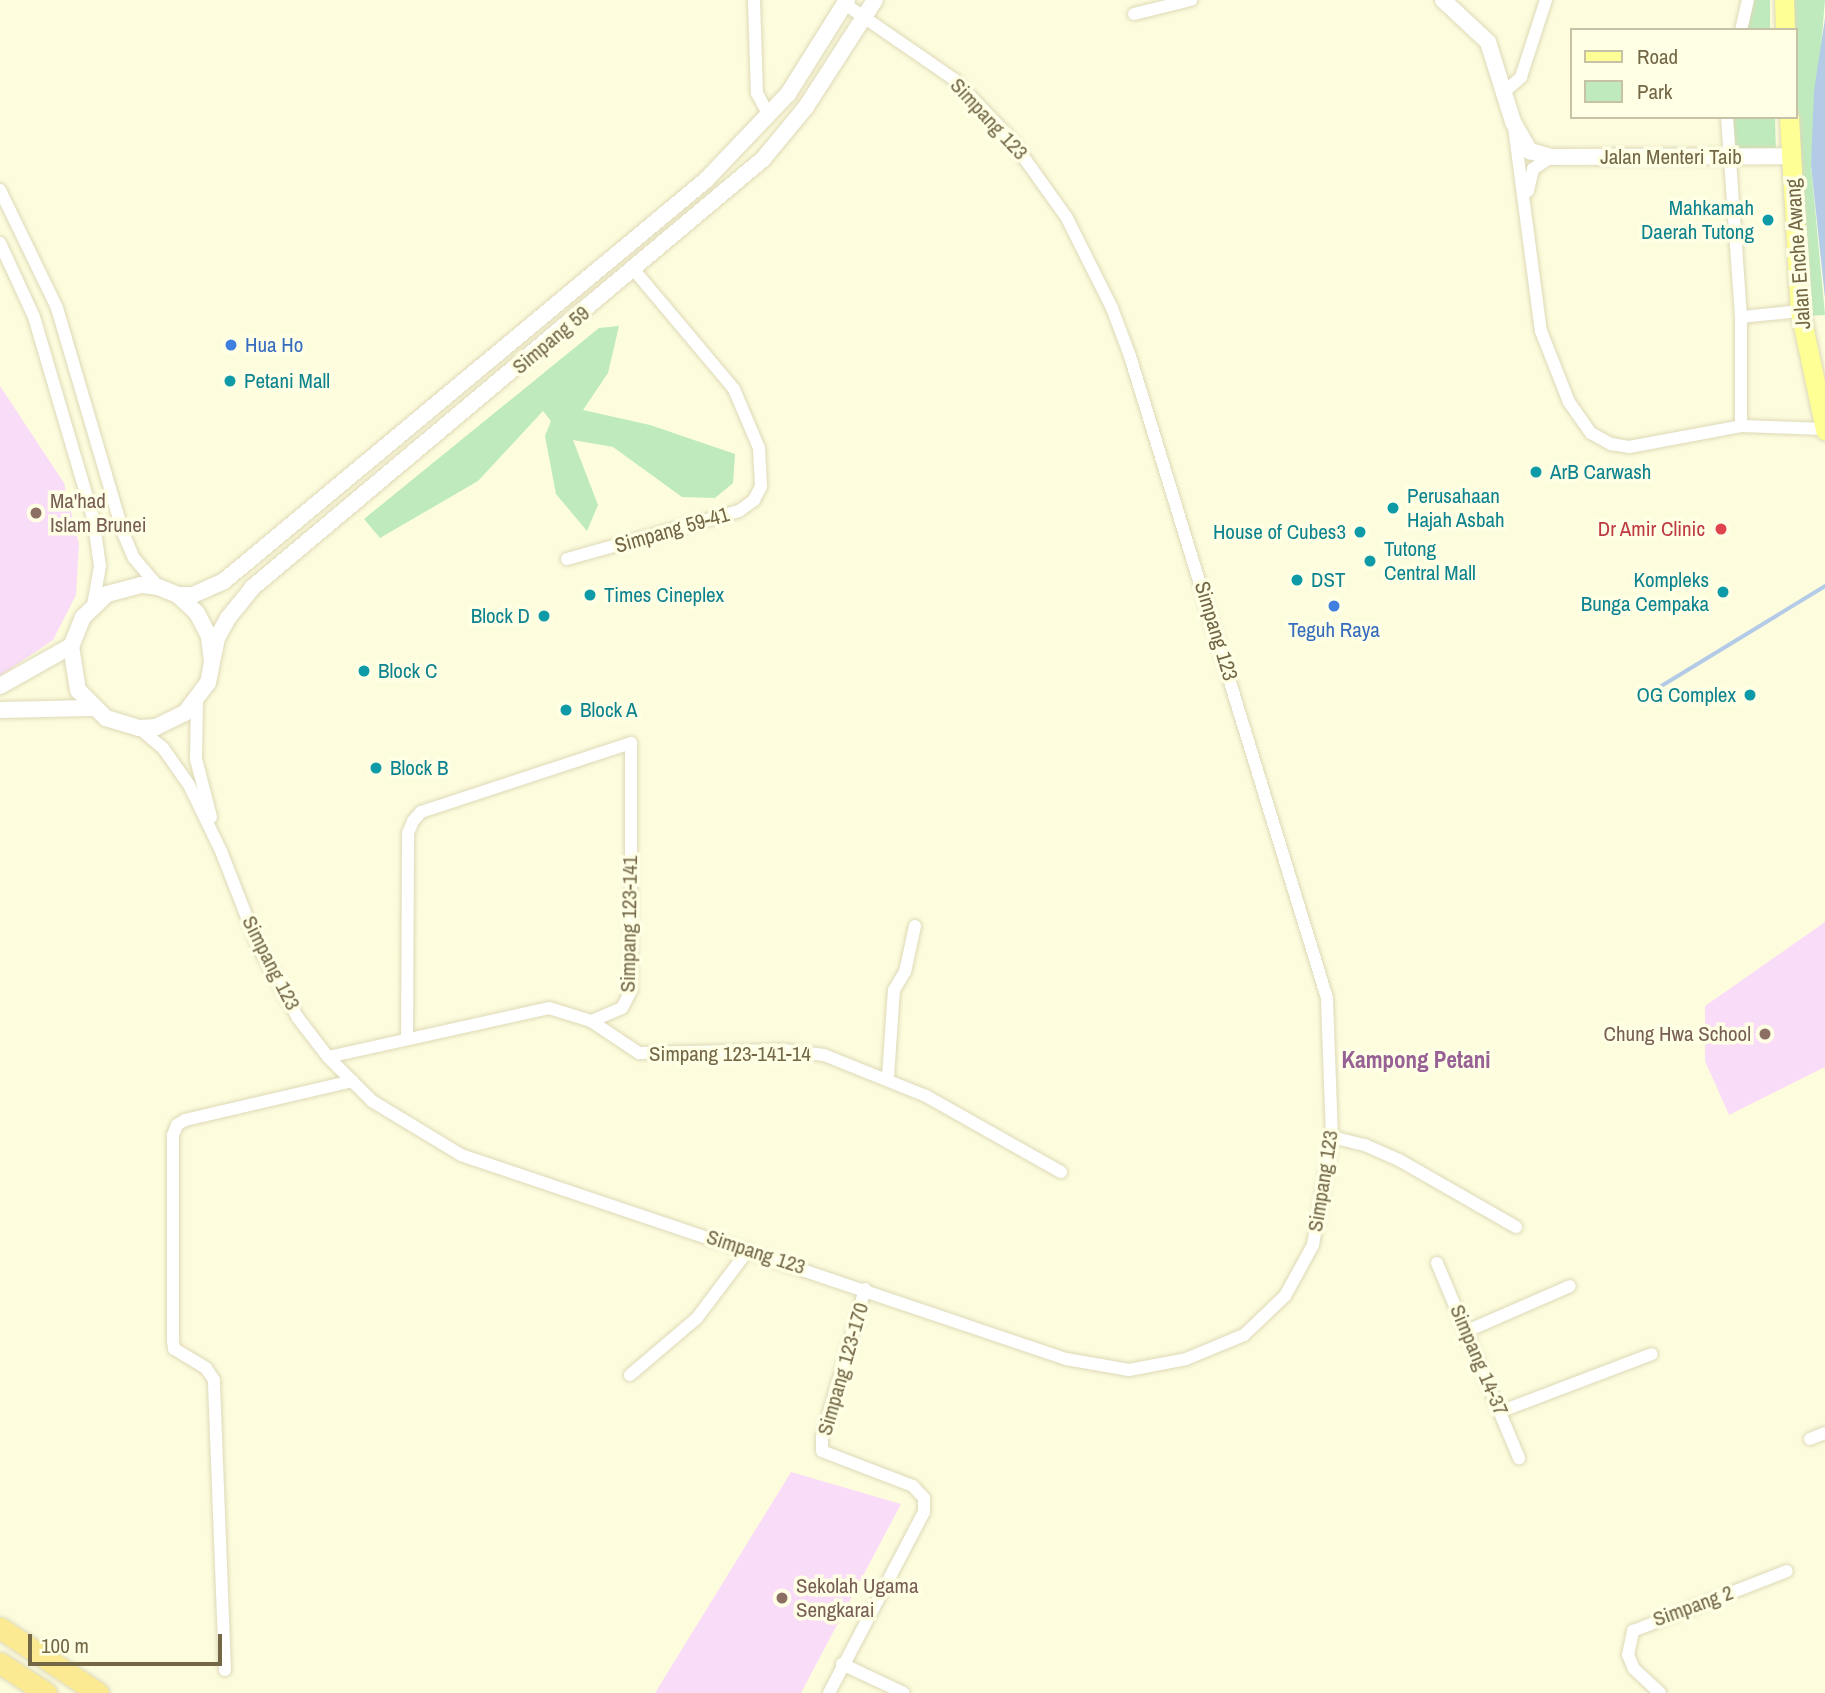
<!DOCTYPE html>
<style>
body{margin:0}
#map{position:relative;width:1825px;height:1693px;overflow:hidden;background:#fdfdde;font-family:"Archivo Narrow",sans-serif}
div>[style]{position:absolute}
.education>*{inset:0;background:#f9dcf8}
.green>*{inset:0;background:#beeabd}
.water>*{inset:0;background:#b3cbe6}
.stream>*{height:3.5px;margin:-1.75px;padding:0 1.75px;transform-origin:1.75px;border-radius:1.75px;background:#b3cbe6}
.roads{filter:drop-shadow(0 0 2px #ded9b8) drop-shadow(0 0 2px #ded9b8)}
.minor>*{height:12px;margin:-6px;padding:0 6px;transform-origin:6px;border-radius:6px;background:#fff}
.tertiary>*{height:16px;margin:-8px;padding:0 8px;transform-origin:8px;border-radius:8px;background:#fff}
.primary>*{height:19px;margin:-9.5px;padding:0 9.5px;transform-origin:9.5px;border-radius:9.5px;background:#feff94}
.trunk>*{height:21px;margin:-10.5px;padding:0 10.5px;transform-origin:10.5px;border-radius:10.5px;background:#fcea93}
.dots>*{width:19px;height:19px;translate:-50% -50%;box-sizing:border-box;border:4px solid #ffffe5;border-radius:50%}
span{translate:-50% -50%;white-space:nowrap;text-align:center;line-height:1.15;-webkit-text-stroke:7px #ffffe5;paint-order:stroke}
.street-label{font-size:21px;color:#736746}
.culture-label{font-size:21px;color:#0d838f}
.right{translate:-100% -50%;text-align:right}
.left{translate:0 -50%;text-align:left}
.shop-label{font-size:21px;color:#366cbe}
.education-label{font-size:21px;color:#785e54}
.health-label{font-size:21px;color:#be3a42}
.neighbourhood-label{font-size:23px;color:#976195;font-weight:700}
.legend{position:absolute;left:1570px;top:28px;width:228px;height:91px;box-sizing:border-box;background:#ffffe5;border:2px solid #c7c2a5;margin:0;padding:9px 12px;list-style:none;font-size:21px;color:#736746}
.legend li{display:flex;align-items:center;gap:14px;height:35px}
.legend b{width:35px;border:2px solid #c7c2a5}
.scale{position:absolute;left:28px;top:1634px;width:194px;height:32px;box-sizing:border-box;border:4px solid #736746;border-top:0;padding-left:9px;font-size:21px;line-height:24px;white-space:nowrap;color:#736746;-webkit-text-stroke:5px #ffffe5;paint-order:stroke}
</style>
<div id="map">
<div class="education">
<div style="clip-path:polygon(0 386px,64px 483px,79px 544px,76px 595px,53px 640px,0 676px)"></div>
<div style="clip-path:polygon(1825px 922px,1825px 1067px,1729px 1115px,1705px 1061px,1705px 1006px)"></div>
<div style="clip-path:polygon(791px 1472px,901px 1504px,801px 1693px,655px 1693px)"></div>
</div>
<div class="green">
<div style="clip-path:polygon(1753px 0,1770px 0,1770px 30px,1744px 30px)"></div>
<div style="clip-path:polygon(1790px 0,1825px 0,1811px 165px,1825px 315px,1806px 316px)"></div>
<div style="clip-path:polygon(1729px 117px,1775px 117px,1776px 155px,1730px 155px)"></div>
<div style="clip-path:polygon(619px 326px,608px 373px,583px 410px,650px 425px,735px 454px,733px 483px,715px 498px,682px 497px,613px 447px,573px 440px,598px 505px,587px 531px,556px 494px,545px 436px,551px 421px,543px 411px,478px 481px,380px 538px,364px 519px,599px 328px)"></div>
</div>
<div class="water">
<div style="clip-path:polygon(1825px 18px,1825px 298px,1811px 165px,1814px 91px)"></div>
</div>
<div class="stream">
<div style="left:1650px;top:693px;width:205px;rotate:-31.4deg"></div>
</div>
<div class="roads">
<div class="minor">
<div style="left:754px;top:0;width:93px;rotate:88.2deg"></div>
<div style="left:757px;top:93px;width:26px;rotate:62deg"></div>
<div style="left:1134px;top:14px;width:59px;rotate:-13.8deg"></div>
<div style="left:1741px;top:30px;width:31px;rotate:-77deg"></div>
<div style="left:1504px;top:92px;width:23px;rotate:-41deg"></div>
<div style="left:1521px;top:77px;width:81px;rotate:-72deg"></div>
<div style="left:1727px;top:117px;width:200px;rotate:86deg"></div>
<div style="left:1741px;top:317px;width:109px;rotate:90deg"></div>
<div style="left:1514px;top:127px;width:206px;rotate:82.5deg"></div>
<div style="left:1541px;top:331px;width:76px;rotate:68.5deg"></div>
<div style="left:1569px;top:402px;width:38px;rotate:55deg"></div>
<div style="left:1591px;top:433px;width:23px;rotate:29deg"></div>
<div style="left:1611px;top:444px;width:18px;rotate:9deg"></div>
<div style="left:1629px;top:447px;width:114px;rotate:-10.6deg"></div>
<div style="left:1741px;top:426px;width:84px;rotate:2deg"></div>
<div style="left:0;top:190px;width:131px;rotate:64.2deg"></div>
<div style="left:57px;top:308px;width:237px;rotate:73.6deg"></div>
<div style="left:124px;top:535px;width:25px;rotate:67deg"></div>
<div style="left:134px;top:558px;width:38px;rotate:50deg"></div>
<div style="left:1528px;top:191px;width:23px;rotate:-77deg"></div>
<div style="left:1533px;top:169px;width:22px;rotate:-34deg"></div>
<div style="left:0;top:243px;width:81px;rotate:65.3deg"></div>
<div style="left:34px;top:317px;width:209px;rotate:73.6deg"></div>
<div style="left:93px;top:517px;width:49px;rotate:81.9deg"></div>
<div style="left:100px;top:566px;width:40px;rotate:100deg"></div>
<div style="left:1741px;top:317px;width:59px;rotate:-5.8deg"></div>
<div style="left:567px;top:559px;width:179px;rotate:-15.6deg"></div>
<div style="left:739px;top:511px;width:19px;rotate:-36deg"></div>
<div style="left:754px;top:500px;width:16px;rotate:-63deg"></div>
<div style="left:761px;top:486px;width:38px;rotate:-93deg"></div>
<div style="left:759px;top:448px;width:64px;rotate:-113deg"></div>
<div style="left:734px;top:389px;width:154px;rotate:-130deg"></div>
<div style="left:197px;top:701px;width:58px;rotate:91deg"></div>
<div style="left:196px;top:759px;width:60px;rotate:75.5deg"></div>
<div style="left:139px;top:728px;width:31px;rotate:40deg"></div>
<div style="left:163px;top:748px;width:45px;rotate:54.9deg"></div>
<div style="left:189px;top:785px;width:73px;rotate:64.1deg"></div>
<div style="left:221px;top:851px;width:104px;rotate:68.6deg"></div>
<div style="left:259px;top:948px;width:80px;rotate:60.9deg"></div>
<div style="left:298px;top:1018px;width:49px;rotate:52.4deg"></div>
<div style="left:328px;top:1057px;width:62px;rotate:45deg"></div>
<div style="left:372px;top:1101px;width:104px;rotate:31.2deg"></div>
<div style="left:461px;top:1155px;width:638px;rotate:18.63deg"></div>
<div style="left:1066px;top:1359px;width:64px;rotate:9.9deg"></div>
<div style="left:1129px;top:1370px;width:58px;rotate:-10.9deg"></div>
<div style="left:1186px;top:1359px;width:63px;rotate:-22.5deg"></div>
<div style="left:1244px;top:1335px;width:57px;rotate:-43.6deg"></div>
<div style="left:1285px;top:1296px;width:58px;rotate:-61.2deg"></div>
<div style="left:1313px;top:1245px;width:110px;rotate:-80deg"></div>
<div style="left:1332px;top:1137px;width:139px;rotate:-92.1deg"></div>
<div style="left:1327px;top:998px;width:672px;rotate:-107.06deg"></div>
<div style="left:1130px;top:356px;width:51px;rotate:-110.6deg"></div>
<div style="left:1112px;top:308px;width:101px;rotate:-116.6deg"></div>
<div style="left:1067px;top:218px;width:98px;rotate:-125.5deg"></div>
<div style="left:1010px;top:138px;width:80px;rotate:-133.5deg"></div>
<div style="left:955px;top:80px;width:134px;rotate:-145.4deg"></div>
<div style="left:407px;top:1039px;width:206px;rotate:-89.7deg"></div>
<div style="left:408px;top:833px;width:13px;rotate:-67deg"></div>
<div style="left:413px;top:821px;width:12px;rotate:-48deg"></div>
<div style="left:421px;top:812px;width:221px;rotate:-18.2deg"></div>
<div style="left:631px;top:743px;width:248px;rotate:90deg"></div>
<div style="left:631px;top:991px;width:19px;rotate:118deg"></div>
<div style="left:622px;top:1008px;width:34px;rotate:157deg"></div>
<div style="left:328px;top:1057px;width:226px;rotate:-12.5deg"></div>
<div style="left:549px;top:1008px;width:44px;rotate:17.2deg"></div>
<div style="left:591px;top:1021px;width:58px;rotate:33.7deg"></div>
<div style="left:639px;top:1053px;width:145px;rotate:-1.2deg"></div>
<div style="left:784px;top:1050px;width:40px;rotate:7.1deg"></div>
<div style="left:824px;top:1055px;width:110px;rotate:21.9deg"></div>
<div style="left:926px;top:1096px;width:155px;rotate:29.4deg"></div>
<div style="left:888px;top:1077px;width:87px;rotate:-86.1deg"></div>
<div style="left:894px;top:990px;width:21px;rotate:-59deg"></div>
<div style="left:905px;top:972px;width:47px;rotate:-77.7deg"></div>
<div style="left:1332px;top:1137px;width:34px;rotate:14deg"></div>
<div style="left:1365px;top:1145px;width:37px;rotate:24deg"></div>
<div style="left:1399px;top:1160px;width:135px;rotate:29.8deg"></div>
<div style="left:1437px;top:1263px;width:212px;rotate:67.2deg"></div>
<div style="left:1467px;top:1331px;width:112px;rotate:-23.6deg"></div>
<div style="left:630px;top:1375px;width:88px;rotate:-40.4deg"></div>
<div style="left:697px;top:1318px;width:85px;rotate:-53.1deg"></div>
<div style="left:1502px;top:1411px;width:160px;rotate:-20.8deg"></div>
<div style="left:1810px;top:1439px;width:16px;rotate:-22deg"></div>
<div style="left:842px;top:1664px;width:68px;rotate:25.1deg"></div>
<div style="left:225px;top:1670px;width:290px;rotate:-92.2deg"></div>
<div style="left:214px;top:1380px;width:14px;rotate:-124deg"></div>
<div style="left:206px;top:1368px;width:37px;rotate:-149deg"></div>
<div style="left:174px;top:1349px;width:8px;rotate:-97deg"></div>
<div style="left:173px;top:1341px;width:206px;rotate:-90deg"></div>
<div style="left:173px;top:1135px;width:11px;rotate:-68deg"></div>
<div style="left:177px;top:1125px;width:9px;rotate:-32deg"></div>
<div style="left:185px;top:1120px;width:172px;rotate:-13.1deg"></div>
<div style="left:829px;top:1693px;width:204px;rotate:-62.3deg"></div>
<div style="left:924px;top:1512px;width:14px;rotate:-90deg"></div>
<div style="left:924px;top:1498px;width:16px;rotate:-133deg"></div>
<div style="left:913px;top:1486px;width:97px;rotate:-159deg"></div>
<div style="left:822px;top:1451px;width:14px;rotate:-90deg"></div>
<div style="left:822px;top:1437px;width:154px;rotate:-73.8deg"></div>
<div style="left:1660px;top:1693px;width:35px;rotate:-137deg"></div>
<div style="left:1634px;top:1669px;width:15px;rotate:-113deg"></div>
<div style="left:1628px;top:1655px;width:25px;rotate:-78deg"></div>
<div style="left:1633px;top:1631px;width:165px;rotate:-21.3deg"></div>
</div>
<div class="tertiary">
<div style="left:1443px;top:0;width:62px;rotate:43deg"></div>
<div style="left:1488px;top:42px;width:84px;rotate:72.6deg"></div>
<div style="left:1513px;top:122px;width:34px;rotate:60deg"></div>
<div style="left:1530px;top:151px;width:22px;rotate:16deg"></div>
<div style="left:1551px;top:157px;width:240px;rotate:-0.2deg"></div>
<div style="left:178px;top:595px;width:15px"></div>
<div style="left:193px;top:595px;width:34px;rotate:-24deg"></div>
<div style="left:224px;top:581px;width:627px;rotate:-39.76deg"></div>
<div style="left:706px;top:180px;width:119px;rotate:-46.4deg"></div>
<div style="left:788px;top:94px;width:111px;rotate:-57.9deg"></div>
<div style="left:212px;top:662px;width:26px;rotate:-97deg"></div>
<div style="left:209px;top:636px;width:26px;rotate:-118deg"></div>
<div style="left:197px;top:613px;width:26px;rotate:-137deg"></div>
<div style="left:178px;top:595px;width:22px;rotate:-158deg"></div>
<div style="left:158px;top:587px;width:17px;rotate:-173deg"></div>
<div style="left:141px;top:585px;width:35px;rotate:165deg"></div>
<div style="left:107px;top:594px;width:33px;rotate:136deg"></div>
<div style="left:83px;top:617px;width:31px;rotate:112deg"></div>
<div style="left:71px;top:646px;width:45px;rotate:81deg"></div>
<div style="left:78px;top:690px;width:40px;rotate:45deg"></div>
<div style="left:106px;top:718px;width:34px;rotate:17deg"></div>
<div style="left:139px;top:728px;width:17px;rotate:-3deg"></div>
<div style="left:156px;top:727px;width:32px;rotate:-26deg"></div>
<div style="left:185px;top:713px;width:38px;rotate:-53deg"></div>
<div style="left:208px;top:683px;width:21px;rotate:-79deg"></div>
<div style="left:212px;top:662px;width:25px;rotate:-78deg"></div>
<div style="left:217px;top:638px;width:23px;rotate:-61deg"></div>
<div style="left:228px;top:618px;width:38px;rotate:-51deg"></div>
<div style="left:252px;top:588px;width:667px;rotate:-40.01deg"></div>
<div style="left:763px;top:159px;width:67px;rotate:-50.4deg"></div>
<div style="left:806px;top:107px;width:127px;rotate:-57.2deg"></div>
<div style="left:0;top:686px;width:81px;rotate:-29.4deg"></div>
<div style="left:0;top:710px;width:91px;rotate:-1.3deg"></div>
</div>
<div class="primary">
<div style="left:1784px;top:0;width:30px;rotate:88deg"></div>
<div style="left:1789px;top:117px;width:194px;rotate:86.8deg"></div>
<div style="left:1800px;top:311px;width:122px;rotate:78.1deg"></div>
</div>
<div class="trunk">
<div style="left:0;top:1628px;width:118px;rotate:33.6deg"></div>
<div style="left:0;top:1663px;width:55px;rotate:33.1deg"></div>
</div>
</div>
<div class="dots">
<div style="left:1768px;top:220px;background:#0f9aa8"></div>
<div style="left:231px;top:345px;background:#3f7fe0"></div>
<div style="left:230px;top:381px;background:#0f9aa8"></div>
<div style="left:1536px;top:472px;background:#0f9aa8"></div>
<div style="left:1393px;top:508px;background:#0f9aa8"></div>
<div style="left:36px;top:513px;background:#8d6e63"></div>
<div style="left:1721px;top:529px;background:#e0444e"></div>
<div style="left:1360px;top:532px;background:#0f9aa8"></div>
<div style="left:1370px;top:561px;background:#0f9aa8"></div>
<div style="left:1297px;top:580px;background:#0f9aa8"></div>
<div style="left:1723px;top:592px;background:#0f9aa8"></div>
<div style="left:590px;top:595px;background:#0f9aa8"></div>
<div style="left:1334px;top:606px;background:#3f7fe0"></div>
<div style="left:544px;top:616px;background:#0f9aa8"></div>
<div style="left:364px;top:671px;background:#0f9aa8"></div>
<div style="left:1750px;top:695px;background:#0f9aa8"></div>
<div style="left:566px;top:710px;background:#0f9aa8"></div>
<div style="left:376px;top:768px;background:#0f9aa8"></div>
<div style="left:1765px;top:1034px;background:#8d6e63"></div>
<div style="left:782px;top:1598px;background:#8d6e63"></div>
</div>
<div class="street-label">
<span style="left:989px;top:119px;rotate:47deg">Simpang 123</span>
<span style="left:1671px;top:157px">Jalan Menteri Taib</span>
<span style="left:1798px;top:254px;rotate:-94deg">Jalan Enche Awang</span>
<span style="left:551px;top:340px;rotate:-40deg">Simpang 59</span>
<span style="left:672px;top:530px;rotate:-16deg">Simpang 59-41</span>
<span style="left:1216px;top:631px;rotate:73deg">Simpang 123</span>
<span style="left:629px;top:924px;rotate:-89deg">Simpang 123-141</span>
<span style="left:271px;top:963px;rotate:63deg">Simpang 123</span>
<span style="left:730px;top:1054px">Simpang 123-141-14</span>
<span style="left:1323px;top:1181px;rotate:-81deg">Simpang 123</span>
<span style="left:756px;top:1252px;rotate:18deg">Simpang 123</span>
<span style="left:1479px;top:1360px;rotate:67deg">Simpang 14-37</span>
<span style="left:843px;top:1369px;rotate:-74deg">Simpang 123-170</span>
<span style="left:1693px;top:1606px;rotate:-20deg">Simpang 2</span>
</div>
<div class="culture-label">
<span class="right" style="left:1754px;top:220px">Mahkamah<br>Daerah Tutong</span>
<span class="left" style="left:244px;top:381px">Petani Mall</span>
<span class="left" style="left:1550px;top:472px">ArB Carwash</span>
<span class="left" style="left:1407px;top:508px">Perusahaan<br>Hajah Asbah</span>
<span class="right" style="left:1346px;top:532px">House of Cubes3</span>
<span class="left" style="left:1384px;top:561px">Tutong<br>Central Mall</span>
<span class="left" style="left:1311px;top:580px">DST</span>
<span class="right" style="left:1709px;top:592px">Kompleks<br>Bunga Cempaka</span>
<span class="left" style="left:604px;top:595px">Times Cineplex</span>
<span class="right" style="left:530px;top:616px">Block D</span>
<span class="left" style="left:378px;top:671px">Block C</span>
<span class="right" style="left:1736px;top:695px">OG Complex</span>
<span class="left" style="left:580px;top:710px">Block A</span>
<span class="left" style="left:390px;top:768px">Block B</span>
</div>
<div class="shop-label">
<span class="left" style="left:245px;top:345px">Hua Ho</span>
<span style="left:1334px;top:630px">Teguh Raya</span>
</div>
<div class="education-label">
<span class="left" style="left:50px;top:513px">Ma'had<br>Islam Brunei</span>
<span class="right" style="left:1751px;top:1034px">Chung Hwa School</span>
<span class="left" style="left:796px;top:1598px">Sekolah Ugama<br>Sengkarai</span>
</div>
<div class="health-label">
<span class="right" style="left:1705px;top:529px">Dr Amir Clinic</span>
</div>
<div class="neighbourhood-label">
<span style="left:1416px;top:1060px">Kampong Petani</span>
</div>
<ul class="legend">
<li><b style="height:9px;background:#feff94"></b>Road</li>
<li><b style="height:19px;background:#beeabd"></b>Park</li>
</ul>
<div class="scale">100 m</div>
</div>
